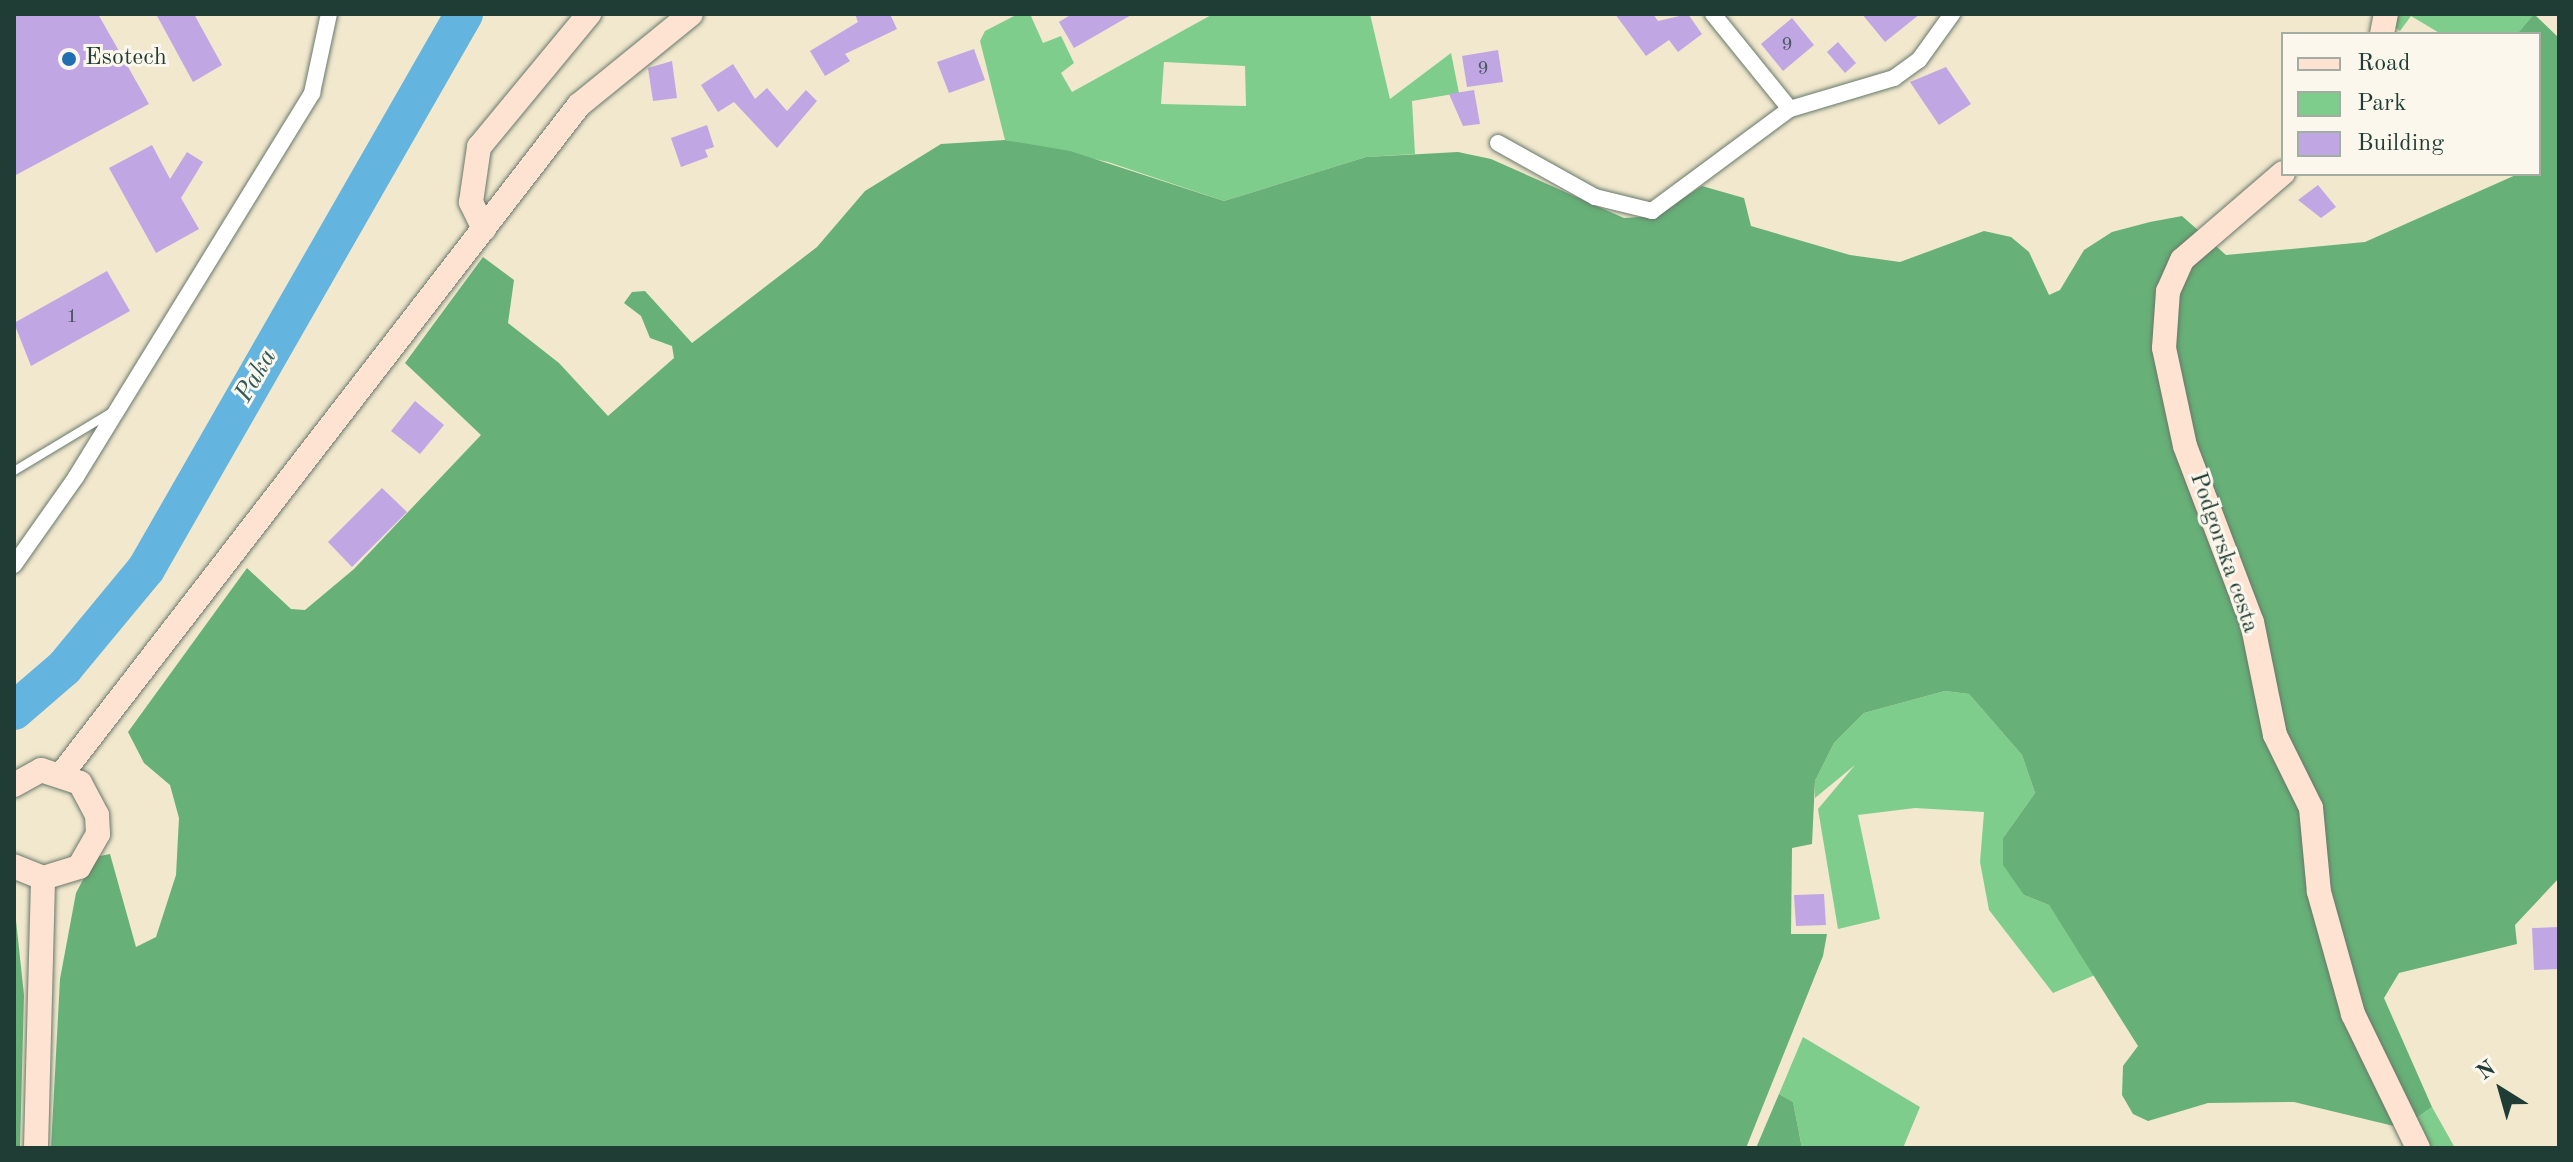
<!DOCTYPE html>
<style>
body{margin:0}
#map{position:relative;width:2573px;height:1162px;overflow:hidden;background:#f1e8ce;font-family:"Old Standard TT",serif}
div>[style]{position:absolute}
.green>*{inset:0;background:#7fcd8c}
.forest>*{inset:0;background:#67b078}
.river>*{height:38px;margin:-19px;padding:0 19px;transform-origin:19px;border-radius:19px;background:#63b4de}
.building>*{inset:0;background:#c1a6e4}
.roads{filter:drop-shadow(0 0 2px #68796a) drop-shadow(0 0 2px #68796a)}
.lane>*{height:8px;margin:-4px;padding:0 4px;transform-origin:4px;border-radius:4px;background:#fff}
.street>*{height:16px;margin:-8px;padding:0 8px;transform-origin:8px;border-radius:8px;background:#fff}
.secondary>*{height:24px;margin:-12px;padding:0 12px;transform-origin:12px;border-radius:12px;background:#fee3d2}
.dots>*{width:22px;height:22px;translate:-50% -50%;box-sizing:border-box;border:4px solid #fbf7ec;border-radius:50%}
span{translate:-50% -50%;white-space:nowrap;text-align:center;line-height:1.15;-webkit-text-stroke:6px #fbf7ec;paint-order:stroke}
.number-label{font-size:20px;color:#485760}
.number-label span{-webkit-text-stroke-width:0}
.poi-label{font-size:24px;color:#1f3d34}
.left{translate:0 -50%;text-align:left}
.street-label{font-size:24px;color:#1f3d34}
.water-label{font-size:26px;color:#305b5e;font-style:italic}
.frame{position:absolute;inset:0;border:16px solid #1f3d34;pointer-events:none}
.legend{position:absolute;left:2281px;top:32px;width:260px;height:144px;box-sizing:border-box;background:#fbf7ec;border:2px solid #a3ada2;margin:0;padding:10px 14px;list-style:none;font-size:24px;color:#1f3d34}
.legend li{display:flex;align-items:center;gap:16px;height:40px}
.legend b{width:40px;border:2px solid #a3ada2}
.north{position:absolute;left:2461px;top:1050px;width:80px;height:80px;-webkit-text-stroke:6px #fbf7ec;paint-order:stroke;rotate:323deg;font-size:22px;font-weight:700;line-height:32px;text-align:center;color:#1f3d34}
.north::after{content:'';display:block;margin:auto;width:28px;height:36px;background:#1f3d34;clip-path:polygon(50% 0,100% 100%,50% 72%,0 100%)}
</style>
<div id="map">
<div class="green">
<div style="clip-path:polygon(evenodd,1018px 14px,1030px 14px,1043px 43px,1061px 36px,1074px 63px,1061px 73px,1072px 92px,1213px 14px,1370px 14px,1390px 99px,1451px 53px,1459px 93px,1412px 101px,1415px 154px,1366px 157px,1224px 201px,1108px 162px,1005px 140px,980px 41px,985px 31px,1018px 14px,1164px 62px,1245px 66px,1246px 106px,1161px 104px,1164px 62px)"></div>
<div style="clip-path:polygon(2395px 14px,2534px 14px,2517px 34px,2441px 34px,2411px 16px,2400px 31px,2391px 25px)"></div>
<div style="clip-path:polygon(1945px 691px,1969px 694px,2022px 755px,2035px 793px,2003px 838px,2024px 895px,2049px 905px,2095px 975px,2053px 993px,1989px 910px,1980px 862px,1984px 812px,1915px 808px,1858px 815px,1880px 919px,1838px 929px,1818px 809px,1855px 765px,1815px 798px,1815px 781px,1834px 743px,1864px 713px)"></div>
<div style="clip-path:polygon(1803px 1037px,1920px 1107px,1903px 1148px,1802px 1148px,1793px 1102px,1779px 1094px)"></div>
<div style="clip-path:polygon(2432px 1107px,2455px 1148px,2418px 1148px,2402px 1128px)"></div>
</div>
<div class="forest">
<div style="clip-path:polygon(2534px 14px,2559px 38px,2559px 878px,2515px 925px,2517px 944px,2399px 973px,2384px 998px,2432px 1107px,2402px 1128px,2294px 1102px,2208px 1103px,2148px 1121px,2133px 1114px,2122px 1095px,2123px 1066px,2138px 1046px,2049px 905px,2024px 895px,2003px 865px,2003px 838px,2035px 793px,2022px 755px,1969px 694px,1945px 691px,1864px 713px,1834px 743px,1815px 781px,1812px 844px,1792px 848px,1791px 934px,1827px 934px,1823px 956px,1746px 1148px,51px 1148px,60px 979px,76px 893px,95px 857px,110px 854px,136px 947px,156px 937px,176px 875px,179px 818px,170px 785px,144px 763px,128px 732px,247px 568px,291px 609px,305px 610px,354px 569px,481px 435px,405px 363px,483px 257px,514px 280px,508px 323px,559px 363px,608px 416px,674px 358px,672px 346px,650px 338px,641px 316px,624px 303px,632px 292px,645px 291px,692px 343px,817px 247px,865px 191px,941px 144px,1005px 140px,1070px 151px,1224px 201px,1366px 157px,1458px 152px,1491px 159px,1624px 218px,1656px 216px,1702px 186px,1744px 198px,1751px 226px,1850px 255px,1900px 262px,1984px 231px,2011px 237px,2029px 252px,2049px 295px,2060px 290px,2084px 250px,2112px 232px,2150px 222px,2182px 216px,2226px 255px,2365px 242px,2518px 174px,2539px 174px,2539px 34px,2517px 34px)"></div>
<div style="clip-path:polygon(14px 902px,24px 995px,20px 1148px,14px 1148px)"></div>
<div style="clip-path:polygon(1779px 1094px,1793px 1102px,1802px 1148px,1756px 1148px)"></div>
</div>
<div class="river">
<div style="left:14px;top:711px;width:66px;rotate:-40.7deg"></div>
<div style="left:64px;top:668px;width:129px;rotate:-50.4deg"></div>
<div style="left:146px;top:569px;width:640px;rotate:-60.19deg"></div>
</div>
<div class="building">
<div style="clip-path:polygon(14px 14px,98px 14px,149px 104px,14px 176px)"></div>
<div style="clip-path:polygon(156px 14px,194px 14px,222px 65px,193px 82px)"></div>
<div style="clip-path:polygon(855px 14px,890px 14px,897px 29px,845px 54px,850px 61px,825px 76px,810px 51px,858px 22px)"></div>
<div style="clip-path:polygon(1072px 14px,1133px 14px,1074px 48px,1059px 22px)"></div>
<div style="clip-path:polygon(1615px 14px,1653px 14px,1658px 21px,1688px 14px,1702px 34px,1678px 52px,1669px 40px,1646px 56px)"></div>
<div style="clip-path:polygon(1862px 14px,1920px 14px,1885px 42px)"></div>
<div style="clip-path:polygon(1792px 18px,1814px 45px,1783px 71px,1761px 44px)"></div>
<div style="clip-path:polygon(1838px 42px,1856px 63px,1845px 73px,1827px 52px)"></div>
<div style="clip-path:polygon(974px 49px,985px 80px,949px 93px,937px 62px)"></div>
<div style="clip-path:polygon(1498px 50px,1503px 82px,1467px 87px,1462px 56px)"></div>
<div style="clip-path:polygon(672px 61px,677px 98px,653px 101px,648px 68px)"></div>
<div style="clip-path:polygon(733px 64px,755px 99px,767px 88px,787px 111px,806px 90px,817px 101px,777px 148px,734px 102px,718px 112px,701px 85px)"></div>
<div style="clip-path:polygon(1946px 67px,1971px 104px,1939px 125px,1910px 82px)"></div>
<div style="clip-path:polygon(1474px 90px,1480px 124px,1463px 126px,1449px 94px)"></div>
<div style="clip-path:polygon(707px 125px,714px 147px,705px 150px,708px 157px,681px 167px,671px 138px)"></div>
<div style="clip-path:polygon(152px 145px,170px 179px,187px 152px,203px 162px,181px 198px,199px 229px,156px 253px,109px 168px)"></div>
<div style="clip-path:polygon(2318px 185px,2336px 207px,2321px 218px,2298px 200px)"></div>
<div style="clip-path:polygon(107px 271px,130px 311px,31px 366px,14px 323px)"></div>
<div style="clip-path:polygon(415px 401px,444px 425px,420px 454px,391px 431px)"></div>
<div style="clip-path:polygon(382px 488px,407px 512px,352px 567px,328px 542px)"></div>
<div style="clip-path:polygon(1824px 894px,1826px 925px,1796px 926px,1794px 895px)"></div>
<div style="clip-path:polygon(2559px 927px,2559px 969px,2534px 970px,2532px 928px)"></div>
</div>
<div class="roads">
<div class="lane">
<div style="left:14px;top:471px;width:114px;rotate:-31deg"></div>
</div>
<div class="street">
<div style="left:1713px;top:14px;width:122px;rotate:51deg"></div>
<div style="left:1498px;top:143px;width:111px;rotate:29.1deg"></div>
<div style="left:1595px;top:197px;width:59px;rotate:13.8deg"></div>
<div style="left:1652px;top:211px;width:172px;rotate:-36.5deg"></div>
<div style="left:1790px;top:109px;width:109px;rotate:-16.6deg"></div>
<div style="left:1894px;top:78px;width:31px;rotate:-36deg"></div>
<div style="left:1919px;top:60px;width:57px;rotate:-54.3deg"></div>
<div style="left:14px;top:565px;width:108px;rotate:-54.8deg"></div>
<div style="left:76px;top:477px;width:451px;rotate:-58.4deg"></div>
<div style="left:312px;top:93px;width:81px;rotate:-77.9deg"></div>
</div>
<div class="secondary">
<div style="left:2382px;top:34px;width:20px;rotate:-79deg"></div>
<div style="left:2283px;top:173px;width:133px;rotate:139.3deg"></div>
<div style="left:2182px;top:260px;width:34px;rotate:114deg"></div>
<div style="left:2168px;top:291px;width:57px;rotate:94deg"></div>
<div style="left:2164px;top:348px;width:100px;rotate:77.9deg"></div>
<div style="left:2185px;top:446px;width:188px;rotate:69.2deg"></div>
<div style="left:2252px;top:622px;width:115px;rotate:78.5deg"></div>
<div style="left:2275px;top:735px;width:81px;rotate:63.7deg"></div>
<div style="left:2311px;top:808px;width:84px;rotate:84.6deg"></div>
<div style="left:2319px;top:892px;width:127px;rotate:74.4deg"></div>
<div style="left:2353px;top:1014px;width:149px;rotate:64.1deg"></div>
<div style="left:484px;top:229px;width:30px;rotate:-116deg"></div>
<div style="left:471px;top:202px;width:56px;rotate:-81.7deg"></div>
<div style="left:479px;top:147px;width:173px;rotate:-50.4deg"></div>
<div style="left:61px;top:775px;width:847px;rotate:-52.29deg"></div>
<div style="left:579px;top:105px;width:144px;rotate:-39.1deg"></div>
<div style="left:14px;top:785px;width:31px;rotate:-29deg"></div>
<div style="left:41px;top:770px;width:41px;rotate:18.4deg"></div>
<div style="left:80px;top:783px;width:36px;rotate:62deg"></div>
<div style="left:97px;top:815px;width:19px;rotate:87deg"></div>
<div style="left:98px;top:834px;width:38px;rotate:120deg"></div>
<div style="left:79px;top:867px;width:38px;rotate:163deg"></div>
<div style="left:43px;top:878px;width:31px;rotate:-158deg"></div>
<div style="left:36px;top:1148px;width:270px;rotate:-88.5deg"></div>
</div>
</div>
<div class="dots">
<div style="left:69px;top:59px;background:#1f6fb2"></div>
</div>
<div class="number-label">
<span style="left:1787px;top:45px">9</span>
<span style="left:1483px;top:69px">9</span>
<span style="left:72px;top:317px">1</span>
</div>
<div class="poi-label">
<span class="left" style="left:85px;top:59px">Esotech</span>
</div>
<div class="street-label">
<span style="left:2223px;top:553px;rotate:71deg">Podgorska cesta</span>
</div>
<div class="water-label">
<span style="left:257px;top:376px;rotate:-60deg">Paka</span>
</div>
<div class="frame"></div>
<ul class="legend">
<li><b style="height:10px;background:#fee3d2"></b>Road</li>
<li><b style="height:22px;background:#7fcd8c"></b>Park</li>
<li><b style="height:22px;background:#c1a6e4"></b>Building</li>
</ul>
<div class="north">N</div>
</div>
